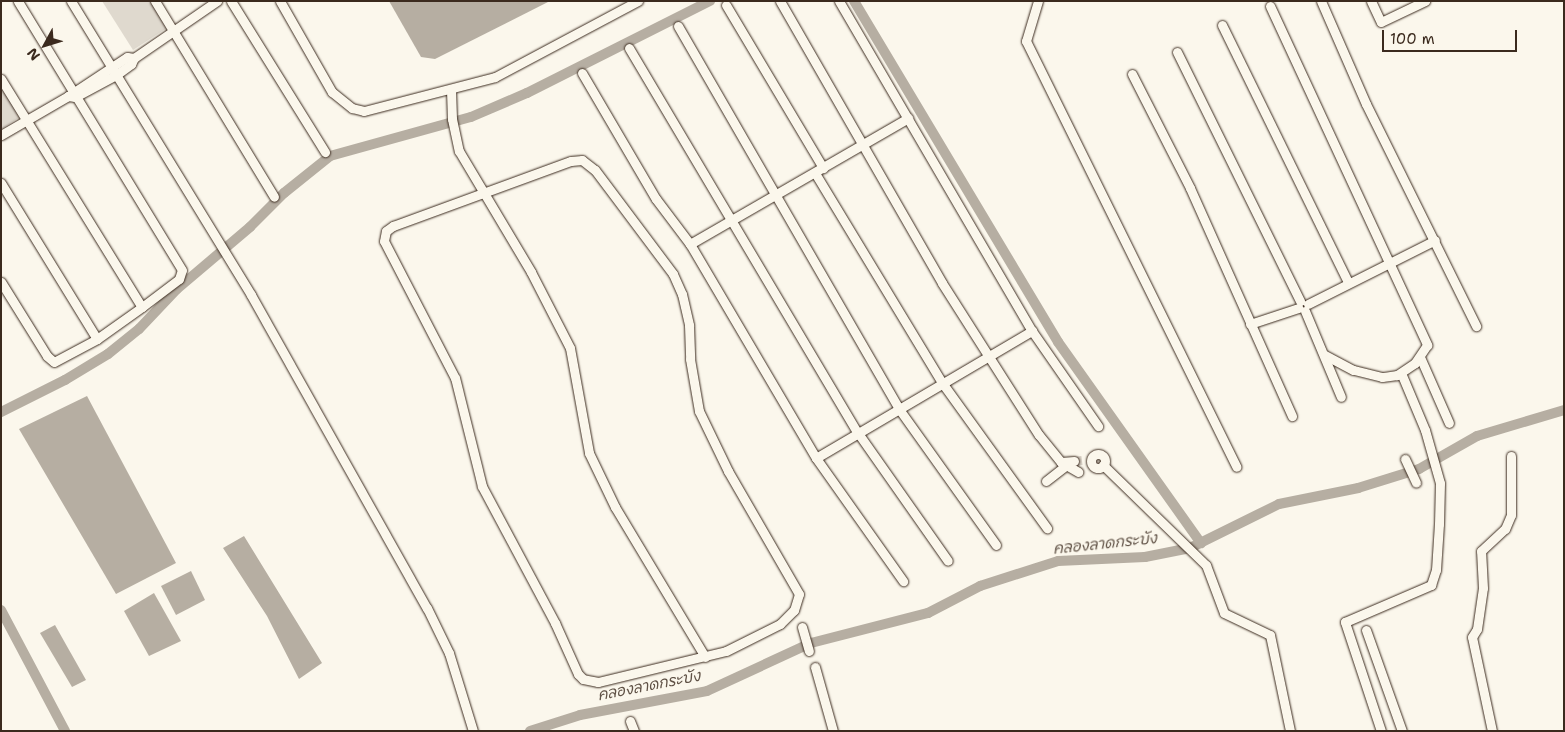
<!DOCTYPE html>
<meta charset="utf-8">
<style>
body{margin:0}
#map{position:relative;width:1565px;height:732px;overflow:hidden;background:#fbf7ec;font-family:"Shantell Sans","Playpen Sans Thai",sans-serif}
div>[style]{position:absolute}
.green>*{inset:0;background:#dfd9ce}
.water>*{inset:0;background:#b6aea2}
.canal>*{height:10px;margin:-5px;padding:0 5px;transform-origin:5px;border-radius:5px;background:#b6aea2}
.minor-tunnel>*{height:9px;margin-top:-4.5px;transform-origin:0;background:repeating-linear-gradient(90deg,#d5cec3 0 9px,transparent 0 13.5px)}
.roads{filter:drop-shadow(0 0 1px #3b2a1e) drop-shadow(0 0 1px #3b2a1e)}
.minor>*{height:9px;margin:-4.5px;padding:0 4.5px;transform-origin:4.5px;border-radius:4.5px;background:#fbf7ec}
.minor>.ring{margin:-4.5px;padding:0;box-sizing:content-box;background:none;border:9px solid #fbf7ec;border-radius:50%}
span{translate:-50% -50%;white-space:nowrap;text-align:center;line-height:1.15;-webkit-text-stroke:4px #fbf7ec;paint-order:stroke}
.water-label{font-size:15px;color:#605246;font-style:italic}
.frame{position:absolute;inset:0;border:2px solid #3b2a1e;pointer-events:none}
.north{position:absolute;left:20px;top:20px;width:50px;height:50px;-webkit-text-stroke:4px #fbf7ec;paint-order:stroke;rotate:231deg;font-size:14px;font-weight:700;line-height:20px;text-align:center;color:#3b2a1e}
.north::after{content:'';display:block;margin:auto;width:18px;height:22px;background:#3b2a1e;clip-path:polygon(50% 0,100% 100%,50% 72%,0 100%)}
.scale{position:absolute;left:1382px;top:30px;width:135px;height:22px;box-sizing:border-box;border:2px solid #3b2a1e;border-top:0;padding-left:6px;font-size:15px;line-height:18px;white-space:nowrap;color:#3b2a1e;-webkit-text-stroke:4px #fbf7ec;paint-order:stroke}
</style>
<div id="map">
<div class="green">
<div style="clip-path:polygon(102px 1px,155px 1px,170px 26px,133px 50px)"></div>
<div style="clip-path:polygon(1px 87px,20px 117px,1px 129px)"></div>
</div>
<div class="water">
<div style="clip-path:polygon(389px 1px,550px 1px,435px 59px,421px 57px)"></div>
<div style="clip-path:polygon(87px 396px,176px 563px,116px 594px,19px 429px)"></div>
<div style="clip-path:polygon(244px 536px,322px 663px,299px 679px,267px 616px,223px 548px)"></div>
<div style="clip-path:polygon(191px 571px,205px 600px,176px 615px,161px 586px)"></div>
<div style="clip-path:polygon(154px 593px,181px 641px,149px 656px,124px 611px)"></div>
<div style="clip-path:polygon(55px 625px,86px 680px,72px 687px,40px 633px)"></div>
</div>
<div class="canal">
<div style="left:854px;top:1px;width:397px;rotate:59.1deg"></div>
<div style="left:1058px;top:342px;width:247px;rotate:54.6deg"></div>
<div style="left:1px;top:412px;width:72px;rotate:-26.6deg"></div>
<div style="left:65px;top:380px;width:50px;rotate:-31.2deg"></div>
<div style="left:108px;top:354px;width:40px;rotate:-39deg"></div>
<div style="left:139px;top:329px;width:55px;rotate:-46.5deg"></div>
<div style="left:177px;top:289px;width:96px;rotate:-40.3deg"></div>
<div style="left:250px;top:227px;width:48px;rotate:-45deg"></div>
<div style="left:284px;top:193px;width:59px;rotate:-38.8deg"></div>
<div style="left:330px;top:156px;width:146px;rotate:-15.5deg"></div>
<div style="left:471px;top:117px;width:61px;rotate:-23.2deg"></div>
<div style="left:527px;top:93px;width:205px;rotate:-26.7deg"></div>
<div style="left:1px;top:610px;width:137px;rotate:62.1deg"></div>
<div style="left:530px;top:731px;width:52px;rotate:-17.7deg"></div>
<div style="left:580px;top:715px;width:129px;rotate:-10.7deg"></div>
<div style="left:707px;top:691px;width:115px;rotate:-24.8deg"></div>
<div style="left:811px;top:643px;width:121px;rotate:-14.4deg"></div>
<div style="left:928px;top:613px;width:59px;rotate:-27.4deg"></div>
<div style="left:980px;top:586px;width:82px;rotate:-17.8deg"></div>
<div style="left:1058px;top:561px;width:87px;rotate:-2.6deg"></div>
<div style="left:1145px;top:557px;width:46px;rotate:-11.3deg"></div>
<div style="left:1190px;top:548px;width:99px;rotate:-26.3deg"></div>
<div style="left:1279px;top:504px;width:81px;rotate:-11.4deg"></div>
<div style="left:1358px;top:488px;width:64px;rotate:-17.3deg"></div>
<div style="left:1419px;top:469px;width:67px;rotate:-29.6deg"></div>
<div style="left:1477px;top:436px;width:91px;rotate:-16.6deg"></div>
</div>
<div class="minor-tunnel">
<div style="left:1074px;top:461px;width:8px;rotate:-7deg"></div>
</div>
<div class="roads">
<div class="minor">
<div style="left:71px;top:1px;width:345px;rotate:58.5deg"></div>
<div style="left:251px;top:295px;width:359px;rotate:60.7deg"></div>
<div style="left:427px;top:608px;width:50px;rotate:63.9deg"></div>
<div style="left:449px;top:653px;width:82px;rotate:72.9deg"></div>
<div style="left:155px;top:1px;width:229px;rotate:58.7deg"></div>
<div style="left:231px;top:1px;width:178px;rotate:58.1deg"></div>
<div style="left:280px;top:1px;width:105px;rotate:60.3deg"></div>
<div style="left:332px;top:92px;width:26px;rotate:39deg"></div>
<div style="left:352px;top:108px;width:12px;rotate:14deg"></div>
<div style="left:364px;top:111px;width:135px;rotate:-14.5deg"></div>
<div style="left:495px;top:77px;width:162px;rotate:-28deg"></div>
<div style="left:780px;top:1px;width:325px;rotate:60.1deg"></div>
<div style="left:942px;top:283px;width:180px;rotate:57.5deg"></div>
<div style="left:1039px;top:435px;width:35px;rotate:51deg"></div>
<div style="left:839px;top:1px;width:382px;rotate:59.7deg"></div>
<div style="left:1032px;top:331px;width:116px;rotate:55.2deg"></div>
<div style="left:1038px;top:1px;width:42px;rotate:106.7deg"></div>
<div style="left:1026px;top:41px;width:475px;rotate:63.7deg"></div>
<div style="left:1321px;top:1px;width:112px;rotate:66.4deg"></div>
<div style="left:1366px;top:104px;width:248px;rotate:63.6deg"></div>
<div style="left:1371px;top:1px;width:23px;rotate:65deg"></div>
<div style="left:1381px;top:22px;width:49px;rotate:-25.5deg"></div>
<div style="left:726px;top:5px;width:190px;rotate:59.2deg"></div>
<div style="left:1270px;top:6px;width:374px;rotate:65.1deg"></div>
<div style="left:1427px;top:345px;width:22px;rotate:124deg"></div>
<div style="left:1415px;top:363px;width:22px;rotate:146deg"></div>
<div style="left:1397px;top:375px;width:15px;rotate:172deg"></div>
<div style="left:1382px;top:377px;width:30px;rotate:-166deg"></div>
<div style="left:1353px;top:370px;width:32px;rotate:-152deg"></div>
<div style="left:1222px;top:25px;width:286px;rotate:63.9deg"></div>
<div style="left:678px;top:26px;width:442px;rotate:60deg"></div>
<div style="left:899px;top:409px;width:167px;rotate:54.5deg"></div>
<div style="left:629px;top:48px;width:448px;rotate:59.3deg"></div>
<div style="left:858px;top:433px;width:156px;rotate:54.9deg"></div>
<div style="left:1177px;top:52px;width:278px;rotate:63.7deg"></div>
<div style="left:134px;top:58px;width:7px;rotate:-172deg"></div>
<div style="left:127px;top:57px;width:71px;rotate:146.5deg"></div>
<div style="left:68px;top:96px;width:7px;rotate:8deg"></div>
<div style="left:75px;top:97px;width:47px;rotate:-28.2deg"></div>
<div style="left:116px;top:75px;width:19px;rotate:-36deg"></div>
<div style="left:131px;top:64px;width:7px;rotate:-63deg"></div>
<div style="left:134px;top:58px;width:101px;rotate:-34.5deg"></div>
<div style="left:582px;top:73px;width:146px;rotate:59.6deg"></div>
<div style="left:656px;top:199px;width:56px;rotate:52.9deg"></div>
<div style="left:690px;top:244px;width:248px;rotate:59.5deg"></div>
<div style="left:816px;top:458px;width:151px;rotate:54.7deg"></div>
<div style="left:1132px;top:74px;width:128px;rotate:63deg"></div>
<div style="left:1190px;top:188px;width:250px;rotate:65.9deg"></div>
<div style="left:1px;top:79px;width:268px;rotate:58.3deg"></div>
<div style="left:451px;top:90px;width:29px;rotate:88deg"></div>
<div style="left:452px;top:119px;width:33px;rotate:78deg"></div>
<div style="left:459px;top:151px;width:141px;rotate:59.2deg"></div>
<div style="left:531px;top:272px;width:85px;rotate:62.8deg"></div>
<div style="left:570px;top:348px;width:107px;rotate:79.7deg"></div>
<div style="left:589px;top:453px;width:60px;rotate:64.3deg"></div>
<div style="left:615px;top:507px;width:175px;rotate:59deg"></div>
<div style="left:1px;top:135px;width:78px;rotate:-30.2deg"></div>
<div style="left:582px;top:160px;width:16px;rotate:38deg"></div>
<div style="left:595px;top:170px;width:130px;rotate:53.1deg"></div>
<div style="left:673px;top:274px;width:22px;rotate:66deg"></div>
<div style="left:682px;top:294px;width:32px;rotate:77deg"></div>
<div style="left:689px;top:325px;width:34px;rotate:88deg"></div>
<div style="left:690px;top:359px;width:53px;rotate:80.2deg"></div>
<div style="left:699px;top:411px;width:67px;rotate:64.2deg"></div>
<div style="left:728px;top:471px;width:142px;rotate:60deg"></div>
<div style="left:799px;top:594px;width:17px;rotate:107deg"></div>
<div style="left:794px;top:610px;width:20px;rotate:135deg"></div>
<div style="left:780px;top:624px;width:60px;rotate:153.4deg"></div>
<div style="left:726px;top:651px;width:132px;rotate:166.4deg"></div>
<div style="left:598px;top:682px;width:15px;rotate:-169deg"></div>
<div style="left:583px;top:679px;width:7px;rotate:-135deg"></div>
<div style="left:578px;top:674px;width:56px;rotate:-114.3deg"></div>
<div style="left:555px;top:623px;width:155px;rotate:-118.1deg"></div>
<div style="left:482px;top:486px;width:111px;rotate:-104deg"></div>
<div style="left:455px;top:378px;width:154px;rotate:-117.4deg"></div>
<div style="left:384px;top:241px;width:10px;rotate:-79deg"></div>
<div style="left:386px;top:231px;width:9px;rotate:-36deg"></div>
<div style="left:393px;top:226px;width:189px;rotate:-20.1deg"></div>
<div style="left:571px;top:161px;width:11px;rotate:-5deg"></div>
<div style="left:815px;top:173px;width:247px;rotate:58.8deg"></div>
<div style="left:943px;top:384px;width:178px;rotate:54.2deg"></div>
<div style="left:1px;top:183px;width:183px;rotate:58.4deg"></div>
<div style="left:690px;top:244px;width:252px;rotate:-30deg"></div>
<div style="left:1px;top:282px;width:87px;rotate:58.1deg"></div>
<div style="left:47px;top:356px;width:9px;rotate:41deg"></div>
<div style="left:54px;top:362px;width:49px;rotate:-28.1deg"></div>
<div style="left:97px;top:339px;width:55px;rotate:-35.4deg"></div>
<div style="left:142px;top:307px;width:46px;rotate:-37.1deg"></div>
<div style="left:179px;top:279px;width:9px;rotate:-72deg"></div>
<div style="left:182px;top:270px;width:315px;rotate:-121.4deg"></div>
<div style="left:1308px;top:304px;width:142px;rotate:-26.7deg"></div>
<div style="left:1305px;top:311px;width:93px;rotate:67.3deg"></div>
<div style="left:1250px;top:324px;width:51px;rotate:-18.4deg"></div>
<div style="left:1420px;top:357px;width:72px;rotate:66.3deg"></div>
<div class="ring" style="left:1091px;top:454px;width:5px;height:5px"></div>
<div style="left:816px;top:458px;width:251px;rotate:-30.5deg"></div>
<div style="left:1405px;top:459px;width:26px;rotate:65deg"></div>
<div style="left:1074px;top:461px;width:13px;rotate:176deg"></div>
<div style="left:1061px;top:462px;width:20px;rotate:30deg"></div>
<div style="left:1103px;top:465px;width:144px;rotate:44.2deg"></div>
<div style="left:1206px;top:565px;width:51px;rotate:69.4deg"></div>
<div style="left:1224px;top:613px;width:51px;rotate:25.6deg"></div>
<div style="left:1270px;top:635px;width:98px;rotate:78.2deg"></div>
<div style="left:1046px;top:481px;width:29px;rotate:-38deg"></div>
<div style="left:802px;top:627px;width:25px;rotate:74deg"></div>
<div style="left:1366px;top:630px;width:107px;rotate:70.4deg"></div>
<div style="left:815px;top:667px;width:66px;rotate:74.3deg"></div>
<div style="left:630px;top:721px;width:11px;rotate:68deg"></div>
<div style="left:1381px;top:731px;width:115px;rotate:-108.3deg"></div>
<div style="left:1345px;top:622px;width:94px;rotate:-23.3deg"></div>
<div style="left:1431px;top:585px;width:16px;rotate:-72deg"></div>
<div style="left:1436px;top:570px;width:46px;rotate:-86.3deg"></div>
<div style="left:1439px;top:524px;width:41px;rotate:-88.6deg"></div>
<div style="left:1440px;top:483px;width:55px;rotate:-105.8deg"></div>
<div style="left:1425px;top:430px;width:62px;rotate:-112.8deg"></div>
<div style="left:1492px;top:731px;width:96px;rotate:-102deg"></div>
<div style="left:1472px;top:637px;width:9px;rotate:-58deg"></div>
<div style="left:1477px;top:629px;width:41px;rotate:-81.7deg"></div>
<div style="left:1483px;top:588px;width:37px;rotate:-93deg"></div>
<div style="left:1481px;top:551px;width:33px;rotate:-43deg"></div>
<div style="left:1505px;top:529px;width:15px;rotate:-67deg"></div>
<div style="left:1511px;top:515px;width:59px;rotate:-90deg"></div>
</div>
</div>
<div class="water-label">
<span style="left:1105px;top:544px;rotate:-6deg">คลองลาดกระบัง</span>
<span style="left:649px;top:686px;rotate:-11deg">คลองลาดกระบัง</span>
</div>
<div class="frame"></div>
<div class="north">N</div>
<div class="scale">100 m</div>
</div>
